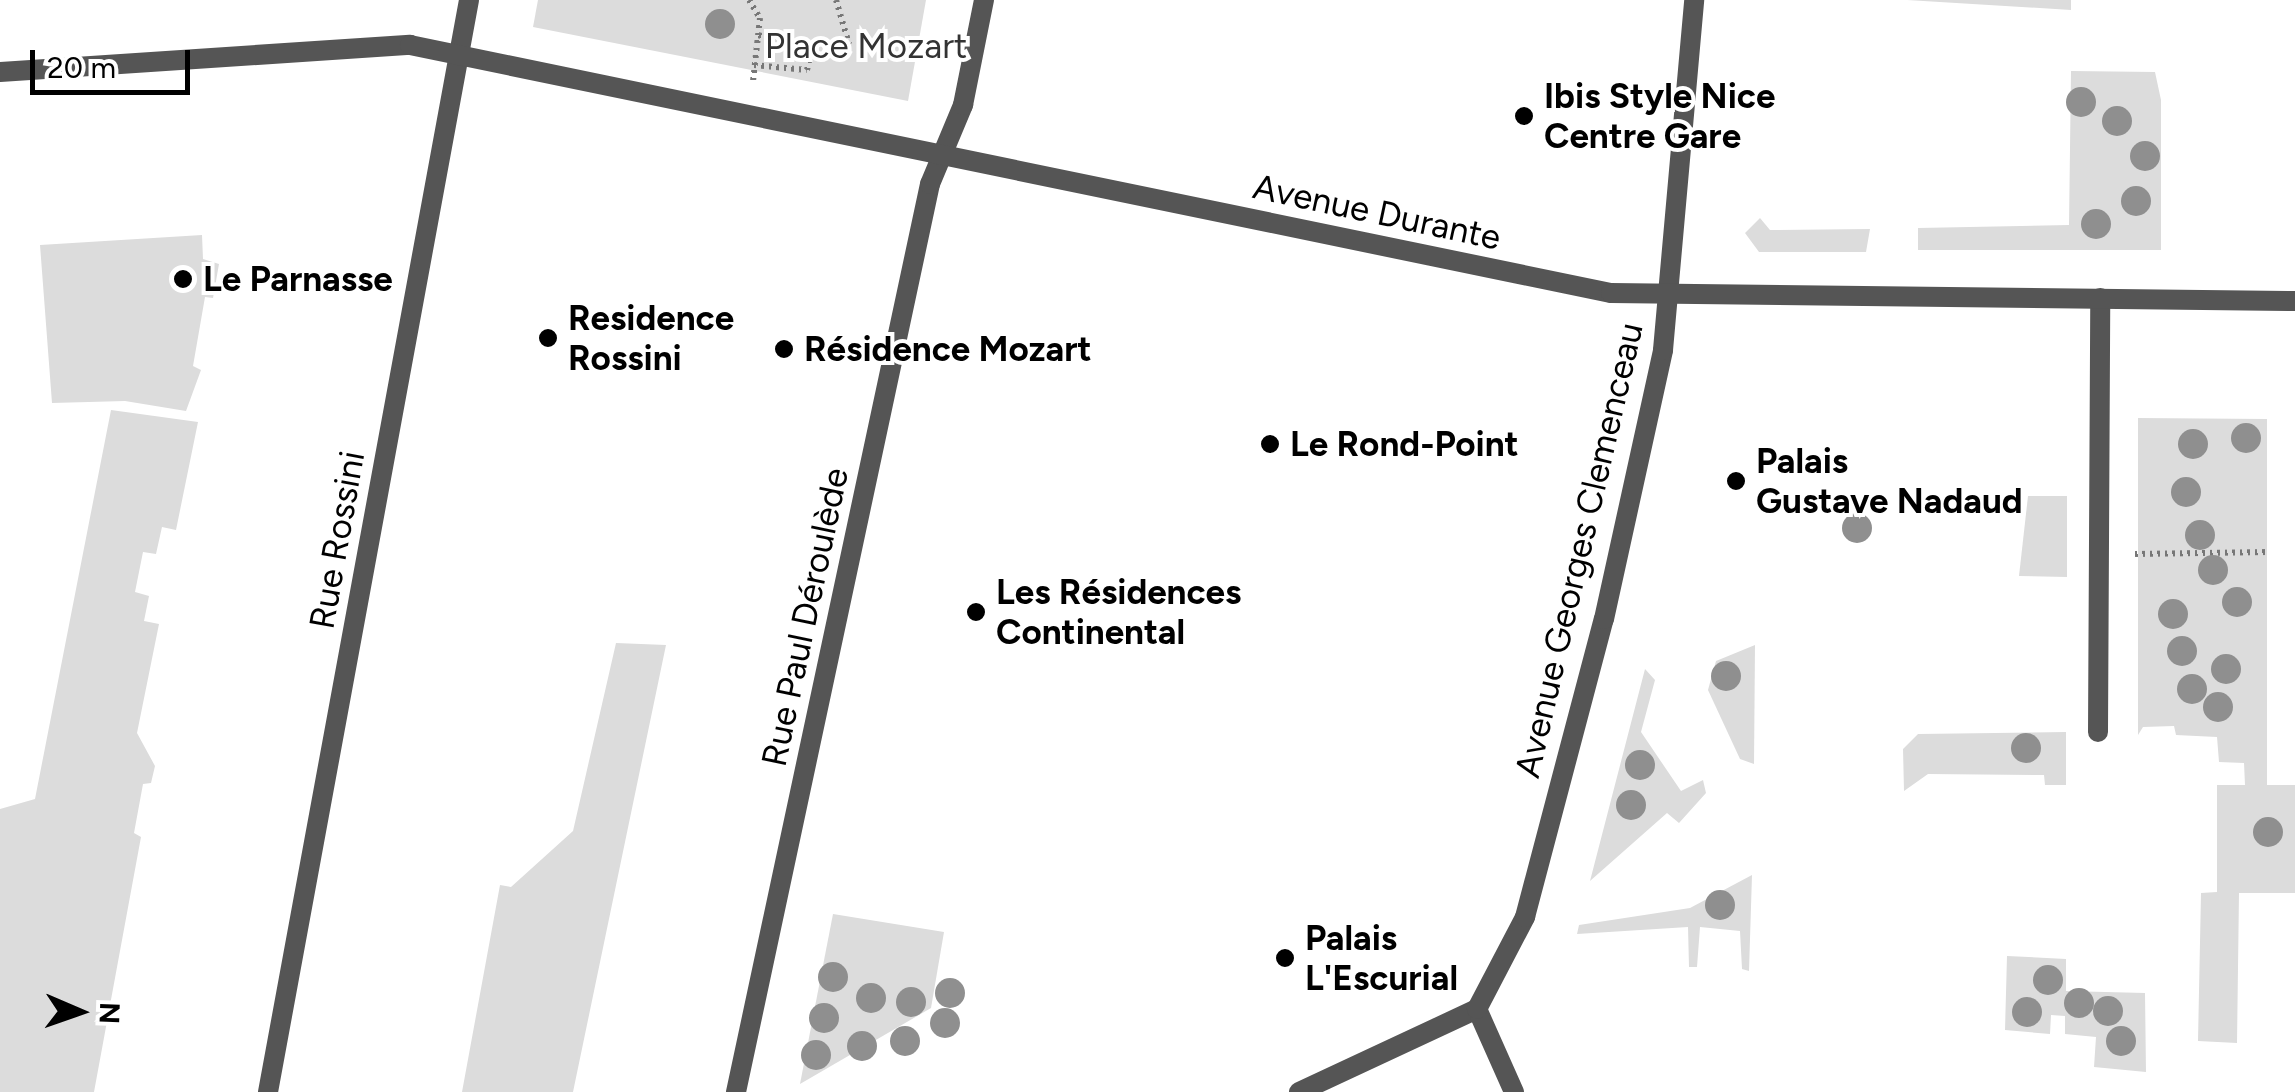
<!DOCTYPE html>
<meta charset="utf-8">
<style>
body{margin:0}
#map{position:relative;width:2295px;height:1092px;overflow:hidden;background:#fff;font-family:Figtree,sans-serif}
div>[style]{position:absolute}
.green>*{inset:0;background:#dcdcdc}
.path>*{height:6px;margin-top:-3px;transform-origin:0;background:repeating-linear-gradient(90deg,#777 0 2.5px,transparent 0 7.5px)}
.service>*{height:20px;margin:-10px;padding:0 10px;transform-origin:10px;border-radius:10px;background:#555}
.minor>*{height:20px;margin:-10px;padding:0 10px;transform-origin:10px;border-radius:10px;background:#555}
.tertiary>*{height:20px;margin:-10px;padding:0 10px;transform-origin:10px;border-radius:10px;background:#555}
.trees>*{width:30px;height:30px;margin:-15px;border-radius:50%;background:#8f8f8f}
.dots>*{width:28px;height:28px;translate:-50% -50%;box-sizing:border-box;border:5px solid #fff;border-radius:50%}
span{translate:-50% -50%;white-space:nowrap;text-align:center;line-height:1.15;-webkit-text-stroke:8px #fff;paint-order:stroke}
.park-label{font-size:35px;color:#333}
.poi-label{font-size:35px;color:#000;font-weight:700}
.left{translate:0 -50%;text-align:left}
.street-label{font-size:35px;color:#000}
.north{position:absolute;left:30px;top:962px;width:100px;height:100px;-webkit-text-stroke:8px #fff;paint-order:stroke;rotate:92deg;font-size:28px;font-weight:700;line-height:40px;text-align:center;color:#000}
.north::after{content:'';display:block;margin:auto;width:35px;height:45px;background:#000;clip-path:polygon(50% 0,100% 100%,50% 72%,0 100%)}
.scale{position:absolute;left:30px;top:50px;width:160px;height:45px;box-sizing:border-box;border:5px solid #000;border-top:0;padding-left:12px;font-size:30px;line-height:35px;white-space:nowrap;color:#000;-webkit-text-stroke:8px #fff;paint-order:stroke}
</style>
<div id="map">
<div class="green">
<div style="clip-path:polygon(538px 0,926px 0,908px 101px,533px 27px)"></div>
<div style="clip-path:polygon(1907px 0,2071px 0,2071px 10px)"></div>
<div style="clip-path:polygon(2071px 71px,2155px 72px,2161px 100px,2161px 250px,1918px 250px,1918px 228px,2069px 225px)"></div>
<div style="clip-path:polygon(1760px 218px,1770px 230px,1870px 229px,1866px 252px,1759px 252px,1745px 233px)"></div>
<div style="clip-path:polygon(202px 235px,203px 259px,219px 264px,213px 298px,205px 297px,193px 366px,201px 370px,186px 411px,125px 401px,52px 403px,40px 245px)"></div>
<div style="clip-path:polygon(111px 410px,198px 422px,176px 530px,162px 527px,156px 554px,143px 552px,135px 592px,149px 596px,144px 621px,159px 624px,137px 733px,155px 766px,151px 783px,143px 784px,134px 833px,141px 837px,94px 1092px,0 1092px,0 809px,35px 799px)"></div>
<div style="clip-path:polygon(2138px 418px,2267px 419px,2267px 785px,2295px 785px,2295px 893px,2239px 893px,2237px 1043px,2198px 1041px,2201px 893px,2217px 892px,2217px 785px,2245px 785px,2244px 763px,2219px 762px,2217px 737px,2176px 735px,2174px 726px,2143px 727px,2138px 735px)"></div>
<div style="clip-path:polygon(2028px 496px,2067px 496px,2067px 577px,2019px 576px)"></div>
<div style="clip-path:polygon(616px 643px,666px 645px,573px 1092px,462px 1092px,500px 885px,511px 887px,573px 831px)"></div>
<div style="clip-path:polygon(1755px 645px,1754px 764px,1740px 759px,1708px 690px,1716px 661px)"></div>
<div style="clip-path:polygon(1645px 669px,1655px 680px,1641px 732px,1681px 791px,1703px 780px,1706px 793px,1679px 823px,1667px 813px,1590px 881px)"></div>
<div style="clip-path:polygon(2066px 732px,2066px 785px,2045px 785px,2044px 775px,1928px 774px,1904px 791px,1903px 749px,1918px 734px)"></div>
<div style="clip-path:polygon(1752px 875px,1749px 971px,1742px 969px,1740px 931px,1700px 927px,1697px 967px,1689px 967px,1688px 927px,1577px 934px,1579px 925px,1690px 908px)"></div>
<div style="clip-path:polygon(833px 914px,944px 932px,931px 1008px,800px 1084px)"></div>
<div style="clip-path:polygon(2007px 956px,2066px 959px,2066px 991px,2145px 993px,2146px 1072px,2094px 1067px,2096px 1037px,2065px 1034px,2065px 1016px,2051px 1015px,2050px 1034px,2005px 1030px)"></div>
</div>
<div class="path">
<div style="left:749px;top:0;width:21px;rotate:59deg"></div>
<div style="left:760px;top:18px;width:63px;rotate:96.3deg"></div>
<div style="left:836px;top:0;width:46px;rotate:73.5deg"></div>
<div style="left:754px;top:65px;width:53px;rotate:5.4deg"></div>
<div style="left:807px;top:70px;width:22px;rotate:-77deg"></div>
<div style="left:812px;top:49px;width:56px;rotate:-165.5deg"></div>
<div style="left:2135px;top:554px;width:134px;rotate:-0.9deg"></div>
</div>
<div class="service">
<div style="left:2098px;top:732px;width:434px;rotate:-89.7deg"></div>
</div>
<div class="minor">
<div style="left:268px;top:1092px;width:1110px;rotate:-79.57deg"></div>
<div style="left:736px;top:1092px;width:928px;rotate:-77.94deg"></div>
<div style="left:930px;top:184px;width:86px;rotate:-67.3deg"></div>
<div style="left:963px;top:105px;width:107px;rotate:-78.7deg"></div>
<div style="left:1299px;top:1092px;width:196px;rotate:-25deg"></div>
<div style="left:1514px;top:1092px;width:91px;rotate:-114deg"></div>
<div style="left:1477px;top:1009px;width:104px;rotate:-62.4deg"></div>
<div style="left:1525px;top:917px;width:308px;rotate:-75.2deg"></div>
<div style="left:1604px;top:619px;width:275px;rotate:-77.6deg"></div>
<div style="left:1663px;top:350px;width:351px;rotate:-84.9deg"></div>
</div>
<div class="tertiary">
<div style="left:0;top:72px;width:411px;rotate:-3.8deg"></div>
<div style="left:410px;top:45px;width:1226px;rotate:11.67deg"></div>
<div style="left:1611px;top:293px;width:684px;rotate:0.67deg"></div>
</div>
<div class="trees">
<div style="left:720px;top:24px"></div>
<div style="left:2081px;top:102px"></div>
<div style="left:2117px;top:121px"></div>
<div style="left:2145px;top:156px"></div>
<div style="left:2136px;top:201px"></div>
<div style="left:2096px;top:224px"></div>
<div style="left:2246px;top:438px"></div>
<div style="left:2193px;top:444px"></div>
<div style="left:2186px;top:492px"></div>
<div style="left:1857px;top:528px"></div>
<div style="left:2200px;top:535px"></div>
<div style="left:2213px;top:570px"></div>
<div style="left:2237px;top:602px"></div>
<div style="left:2173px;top:614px"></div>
<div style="left:2182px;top:651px"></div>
<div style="left:2226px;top:669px"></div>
<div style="left:1726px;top:676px"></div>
<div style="left:2192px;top:689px"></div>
<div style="left:2218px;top:707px"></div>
<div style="left:2026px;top:748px"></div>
<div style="left:1640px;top:765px"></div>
<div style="left:1631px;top:805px"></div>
<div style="left:2268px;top:832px"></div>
<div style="left:1720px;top:905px"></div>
<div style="left:833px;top:977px"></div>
<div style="left:2048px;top:980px"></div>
<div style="left:950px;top:993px"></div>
<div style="left:871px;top:998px"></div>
<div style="left:911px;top:1002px"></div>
<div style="left:2079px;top:1003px"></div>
<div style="left:2108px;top:1011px"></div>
<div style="left:2027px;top:1012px"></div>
<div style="left:824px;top:1018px"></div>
<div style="left:945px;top:1023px"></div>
<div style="left:905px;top:1041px"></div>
<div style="left:2121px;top:1041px"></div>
<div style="left:862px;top:1046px"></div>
<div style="left:816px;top:1055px"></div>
</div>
<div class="dots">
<div style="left:1524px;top:116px;background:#000"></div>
<div style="left:183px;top:279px;background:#000"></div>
<div style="left:548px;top:338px;background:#000"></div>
<div style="left:784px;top:349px;background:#000"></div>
<div style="left:1270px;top:444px;background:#000"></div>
<div style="left:1736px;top:481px;background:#000"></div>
<div style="left:976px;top:612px;background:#000"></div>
<div style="left:1285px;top:958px;background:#000"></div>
</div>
<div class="park-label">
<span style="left:866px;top:46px">Place Mozart</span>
</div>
<div class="poi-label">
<span class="left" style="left:1544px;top:116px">Ibis Style Nice<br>Centre Gare</span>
<span class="left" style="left:203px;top:279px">Le Parnasse</span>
<span class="left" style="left:568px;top:338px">Residence<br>Rossini</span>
<span class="left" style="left:804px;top:349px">Résidence Mozart</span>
<span class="left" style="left:1290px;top:444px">Le Rond-Point</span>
<span class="left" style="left:1756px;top:481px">Palais<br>Gustave Nadaud</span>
<span class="left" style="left:996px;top:612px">Les Résidences<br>Continental</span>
<span class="left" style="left:1305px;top:958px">Palais<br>L'Escurial</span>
</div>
<div class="street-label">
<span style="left:1377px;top:212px;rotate:12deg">Avenue Durante</span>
<span style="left:337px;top:540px;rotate:-80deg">Rue Rossini</span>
<span style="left:1579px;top:550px;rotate:-77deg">Avenue Georges Clemenceau</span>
<span style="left:805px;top:617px;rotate:-78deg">Rue Paul Déroulède</span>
</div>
<div class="north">N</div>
<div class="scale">20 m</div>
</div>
